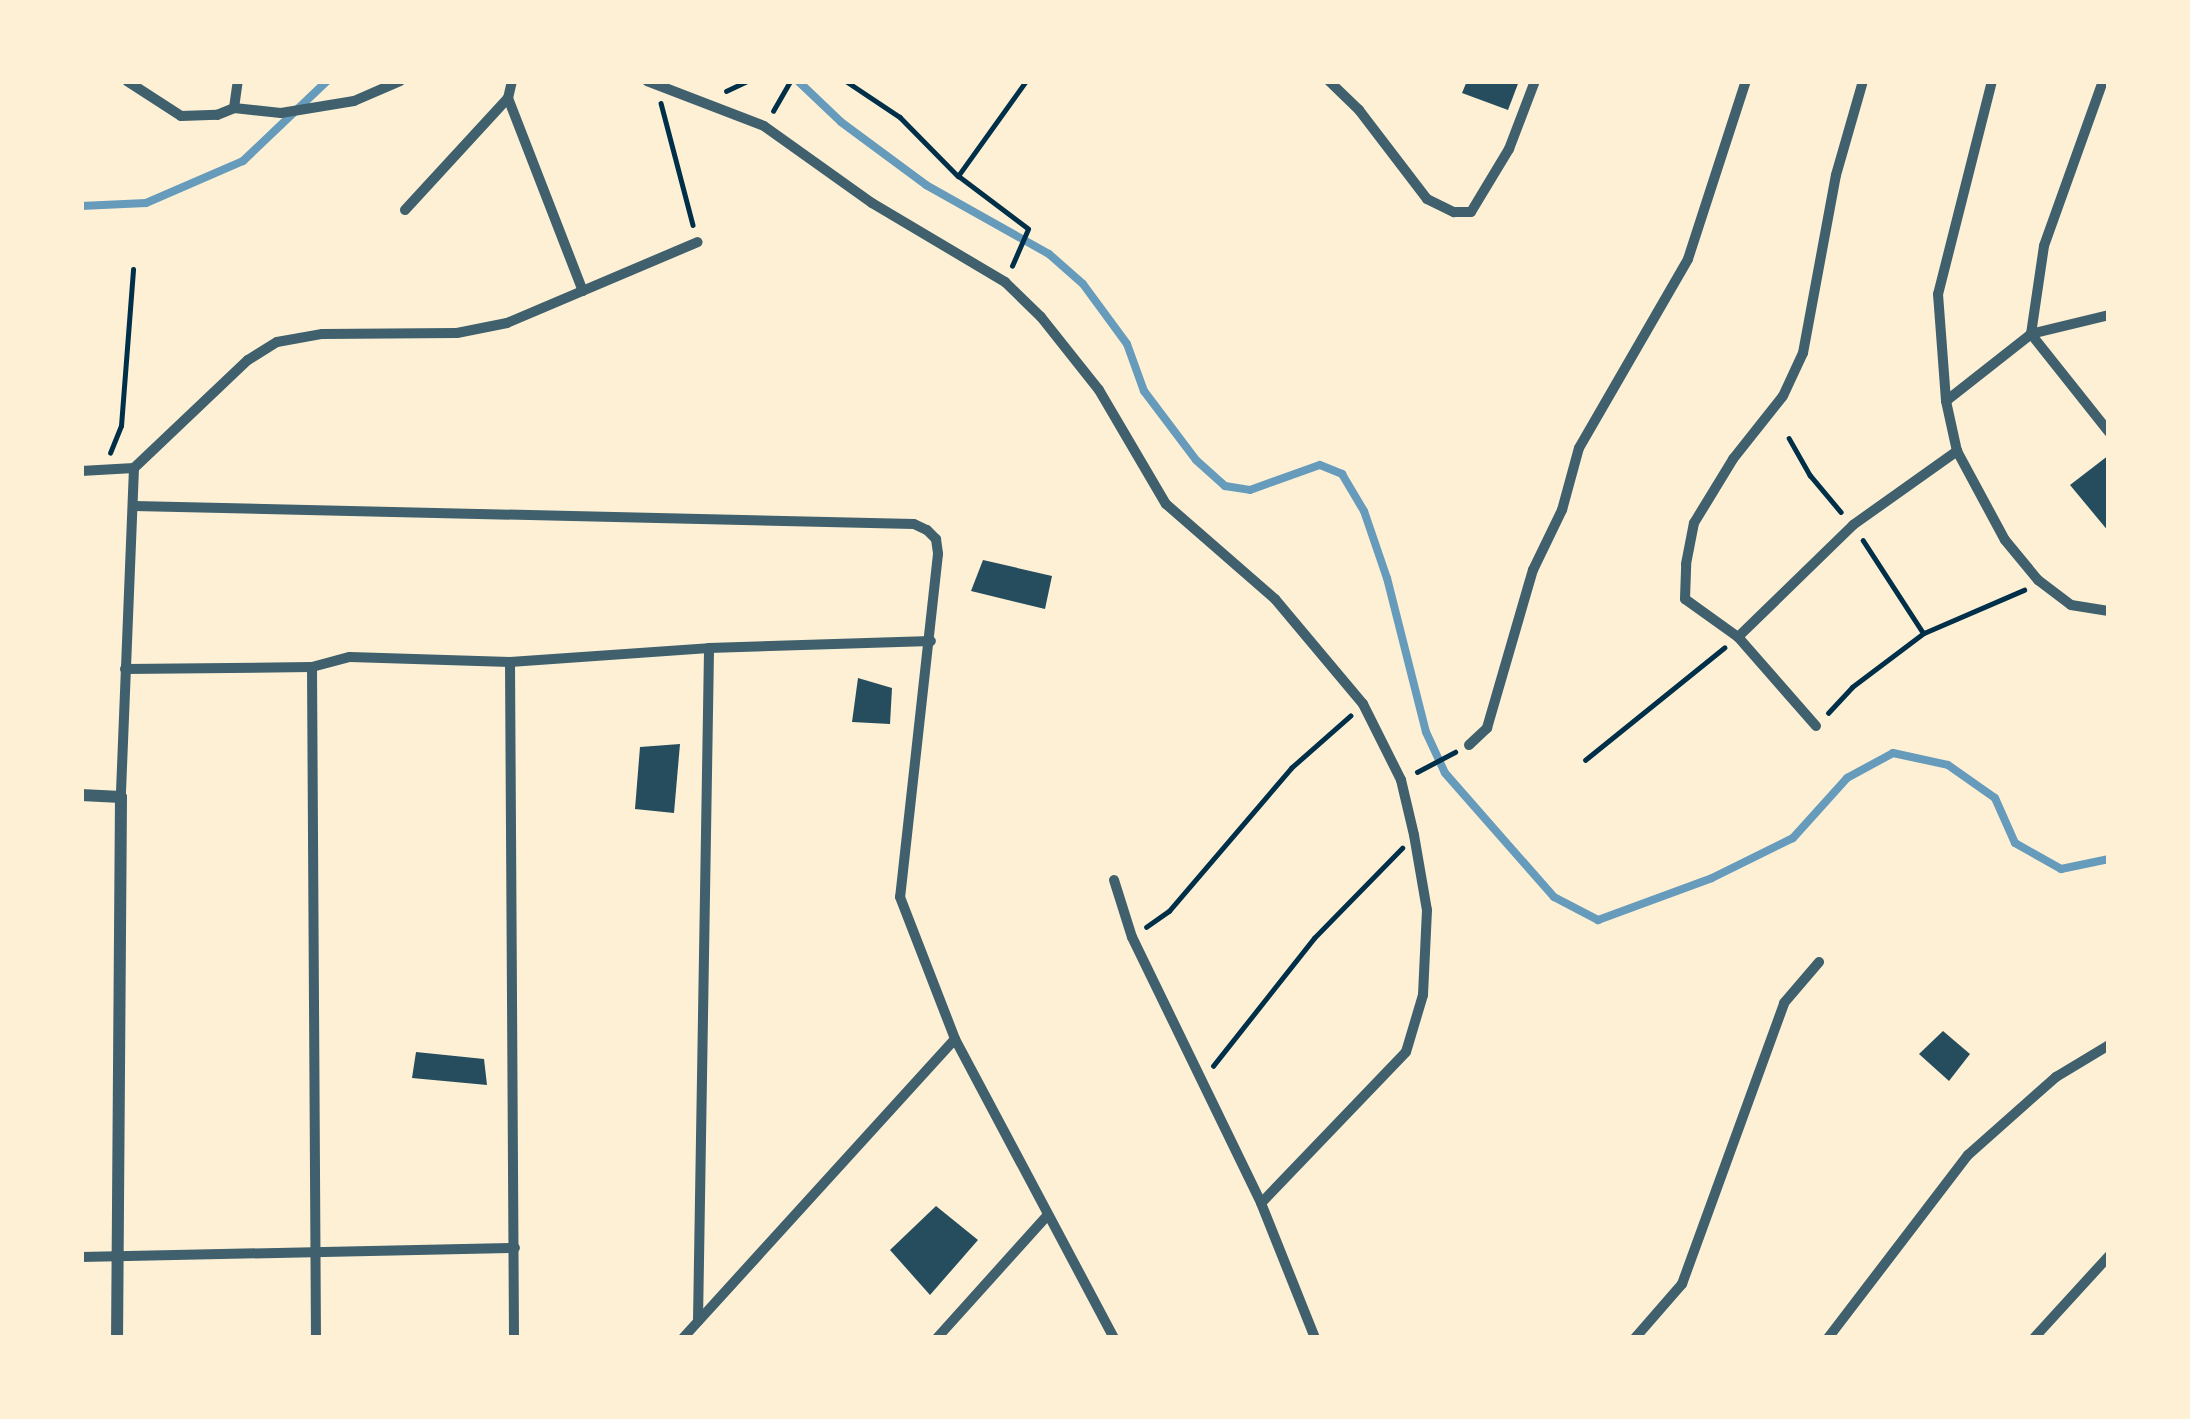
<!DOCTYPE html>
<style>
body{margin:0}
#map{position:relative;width:2190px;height:1419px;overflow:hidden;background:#fdf0d5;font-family:"Exo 2",sans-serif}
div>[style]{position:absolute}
.stream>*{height:8px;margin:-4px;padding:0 4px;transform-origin:4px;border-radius:4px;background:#669bbc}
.building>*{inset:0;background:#264d5e}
.path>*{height:4.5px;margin:-2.25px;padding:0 2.25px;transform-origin:2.25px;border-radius:2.25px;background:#003049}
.minor>*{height:10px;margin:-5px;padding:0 5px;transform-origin:5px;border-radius:5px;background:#3f606c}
.tertiary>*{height:12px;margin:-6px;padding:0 6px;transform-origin:6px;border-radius:6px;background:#3f606c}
span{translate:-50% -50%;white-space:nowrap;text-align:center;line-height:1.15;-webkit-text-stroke:12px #fdf0d5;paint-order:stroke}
.frame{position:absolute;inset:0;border:84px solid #fdf0d5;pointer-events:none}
</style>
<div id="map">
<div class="stream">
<div style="left:798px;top:81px;width:59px;rotate:43.6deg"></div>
<div style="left:841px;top:122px;width:106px;rotate:36.5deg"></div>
<div style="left:926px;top:185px;width:141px;rotate:29.3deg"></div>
<div style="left:1049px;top:254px;width:45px;rotate:41.4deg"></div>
<div style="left:1083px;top:284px;width:74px;rotate:53.7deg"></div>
<div style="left:1127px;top:344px;width:50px;rotate:70.1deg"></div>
<div style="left:1144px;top:391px;width:86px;rotate:53deg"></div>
<div style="left:1196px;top:460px;width:39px;rotate:42deg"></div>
<div style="left:1225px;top:486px;width:25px;rotate:9deg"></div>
<div style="left:1250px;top:490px;width:74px;rotate:-19.7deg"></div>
<div style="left:1320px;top:465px;width:24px;rotate:22deg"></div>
<div style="left:1342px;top:474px;width:43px;rotate:59.3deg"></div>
<div style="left:1364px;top:511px;width:71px;rotate:71.1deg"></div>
<div style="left:1387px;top:578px;width:159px;rotate:75.8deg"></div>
<div style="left:1426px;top:732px;width:45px;rotate:65.1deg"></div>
<div style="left:1445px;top:773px;width:165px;rotate:48.7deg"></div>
<div style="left:1554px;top:897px;width:50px;rotate:27.6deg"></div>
<div style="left:1598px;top:920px;width:121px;rotate:-20.2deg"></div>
<div style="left:1712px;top:878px;width:90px;rotate:-26.3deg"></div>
<div style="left:1793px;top:838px;width:81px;rotate:-48deg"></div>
<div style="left:1847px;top:778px;width:52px;rotate:-28.5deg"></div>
<div style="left:1893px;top:753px;width:56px;rotate:12.3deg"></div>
<div style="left:1948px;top:765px;width:57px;rotate:35.1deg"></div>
<div style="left:1995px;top:798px;width:49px;rotate:66deg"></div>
<div style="left:2015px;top:843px;width:53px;rotate:29.5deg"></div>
<div style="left:2061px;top:869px;width:49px;rotate:-11.8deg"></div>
<div style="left:81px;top:206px;width:65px;rotate:-2.6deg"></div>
<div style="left:146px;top:203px;width:106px;rotate:-23.4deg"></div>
<div style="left:243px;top:161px;width:116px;rotate:-43.6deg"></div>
</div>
<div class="building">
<div style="clip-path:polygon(1467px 81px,1519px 81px,1508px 110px,1462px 93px)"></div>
<div style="clip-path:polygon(2109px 455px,2109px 532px,2070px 485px)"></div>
<div style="clip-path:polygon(983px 560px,1052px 576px,1045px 609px,971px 591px)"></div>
<div style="clip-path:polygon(858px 678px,892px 688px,890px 724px,852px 722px)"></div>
<div style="clip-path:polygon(680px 744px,674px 813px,635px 809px,640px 747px)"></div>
<div style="clip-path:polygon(1943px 1031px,1970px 1054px,1949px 1081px,1919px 1054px)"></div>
<div style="clip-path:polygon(416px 1052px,484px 1059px,487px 1085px,412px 1078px)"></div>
<div style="clip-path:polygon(936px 1206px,978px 1240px,930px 1295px,890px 1250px)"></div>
</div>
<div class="path">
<div style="left:846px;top:81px;width:65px;rotate:33.7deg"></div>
<div style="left:900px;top:117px;width:83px;rotate:45.5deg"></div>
<div style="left:726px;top:91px;width:23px;rotate:-25deg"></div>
<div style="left:661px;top:103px;width:126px;rotate:75.3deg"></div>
<div style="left:773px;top:111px;width:34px;rotate:-60deg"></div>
<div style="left:1012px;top:266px;width:40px;rotate:-66.6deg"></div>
<div style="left:1028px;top:229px;width:88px;rotate:-142.9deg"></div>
<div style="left:958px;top:176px;width:117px;rotate:-54.4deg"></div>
<div style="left:1789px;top:438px;width:43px;rotate:60.4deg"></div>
<div style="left:1810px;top:475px;width:48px;rotate:50deg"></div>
<div style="left:110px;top:453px;width:29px;rotate:-68deg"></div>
<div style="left:121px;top:426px;width:157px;rotate:-85.6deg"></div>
<div style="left:1863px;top:540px;width:108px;rotate:57deg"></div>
<div style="left:1828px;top:713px;width:35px;rotate:-47deg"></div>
<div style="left:1852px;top:687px;width:90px;rotate:-36.9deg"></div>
<div style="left:1924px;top:633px;width:109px;rotate:-23.3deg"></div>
<div style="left:1585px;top:760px;width:179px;rotate:-38.9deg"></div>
<div style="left:1417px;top:772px;width:43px;rotate:-27.8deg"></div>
<div style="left:1146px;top:927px;width:28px;rotate:-35deg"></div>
<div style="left:1169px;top:911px;width:188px;rotate:-49.5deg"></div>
<div style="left:1291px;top:768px;width:79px;rotate:-41.4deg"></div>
<div style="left:1213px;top:1066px;width:163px;rotate:-51.7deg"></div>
<div style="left:1314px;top:938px;width:126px;rotate:-45.6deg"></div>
</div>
<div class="minor">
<div style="left:127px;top:81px;width:64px;rotate:32.9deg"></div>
<div style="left:181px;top:116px;width:36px;rotate:-2deg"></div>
<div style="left:217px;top:115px;width:18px;rotate:-22deg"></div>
<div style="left:234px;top:108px;width:47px;rotate:6.1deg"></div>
<div style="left:281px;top:113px;width:74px;rotate:-9.3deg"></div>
<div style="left:354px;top:101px;width:50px;rotate:-23.5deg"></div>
<div style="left:512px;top:81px;width:17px;rotate:103deg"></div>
<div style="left:508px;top:98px;width:207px;rotate:68.8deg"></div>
<div style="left:647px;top:81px;width:125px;rotate:21deg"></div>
<div style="left:764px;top:126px;width:133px;rotate:35.5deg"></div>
<div style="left:872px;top:203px;width:155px;rotate:30.7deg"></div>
<div style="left:1005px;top:282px;width:50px;rotate:44.2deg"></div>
<div style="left:1041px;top:317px;width:93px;rotate:51.5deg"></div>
<div style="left:1099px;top:390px;width:132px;rotate:59.6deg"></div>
<div style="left:1166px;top:504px;width:145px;rotate:41.1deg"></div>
<div style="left:1275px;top:599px;width:137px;rotate:50deg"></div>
<div style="left:1363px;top:704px;width:85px;rotate:63.4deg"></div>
<div style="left:1401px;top:780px;width:57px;rotate:76.7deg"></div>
<div style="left:1414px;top:835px;width:76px;rotate:80.2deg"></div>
<div style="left:1427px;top:910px;width:85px;rotate:92.7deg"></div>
<div style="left:1423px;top:995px;width:59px;rotate:106.6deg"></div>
<div style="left:1406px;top:1052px;width:209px;rotate:133.8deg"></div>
<div style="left:1329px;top:81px;width:42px;rotate:44deg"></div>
<div style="left:1359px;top:110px;width:112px;rotate:52.6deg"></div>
<div style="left:1427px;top:199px;width:30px;rotate:26deg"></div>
<div style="left:1454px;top:212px;width:17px"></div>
<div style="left:1471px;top:212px;width:74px;rotate:-58.9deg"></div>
<div style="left:1509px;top:149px;width:73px;rotate:-69.1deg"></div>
<div style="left:1992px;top:81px;width:220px;rotate:104.2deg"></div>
<div style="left:1938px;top:294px;width:107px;rotate:85.7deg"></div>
<div style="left:1946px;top:401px;width:51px;rotate:77.6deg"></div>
<div style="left:1957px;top:451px;width:101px;rotate:61.7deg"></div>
<div style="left:2005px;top:540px;width:52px;rotate:50.5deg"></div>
<div style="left:2038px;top:580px;width:41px;rotate:37.1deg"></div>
<div style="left:2071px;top:605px;width:38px;rotate:9deg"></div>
<div style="left:2103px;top:81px;width:175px;rotate:109.7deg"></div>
<div style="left:2044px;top:246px;width:89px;rotate:98.4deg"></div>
<div style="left:2031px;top:334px;width:125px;rotate:51.5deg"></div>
<div style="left:234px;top:108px;width:27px;rotate:-82deg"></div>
<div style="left:405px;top:210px;width:152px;rotate:-47.4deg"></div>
<div style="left:1946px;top:401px;width:108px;rotate:-38.2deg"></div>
<div style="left:2031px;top:334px;width:80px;rotate:-13.7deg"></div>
<div style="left:134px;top:468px;width:157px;rotate:-43.5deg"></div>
<div style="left:248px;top:360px;width:34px;rotate:-32deg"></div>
<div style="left:277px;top:342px;width:46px;rotate:-10.1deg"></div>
<div style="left:322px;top:334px;width:135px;rotate:-0.4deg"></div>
<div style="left:457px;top:333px;width:51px;rotate:-11.3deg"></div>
<div style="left:507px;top:323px;width:207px;rotate:-23deg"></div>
<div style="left:81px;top:471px;width:53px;rotate:-3.2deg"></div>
<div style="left:134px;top:468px;width:329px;rotate:92.3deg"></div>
<div style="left:134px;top:506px;width:780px;rotate:1.32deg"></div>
<div style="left:914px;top:524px;width:14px;rotate:25deg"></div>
<div style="left:927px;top:530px;width:13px;rotate:45deg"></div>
<div style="left:936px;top:539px;width:15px;rotate:82deg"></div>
<div style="left:938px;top:554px;width:345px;rotate:96.3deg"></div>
<div style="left:900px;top:897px;width:152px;rotate:68.8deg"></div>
<div style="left:955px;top:1039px;width:339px;rotate:62deg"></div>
<div style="left:1738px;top:637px;width:161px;rotate:-44.2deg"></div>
<div style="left:1853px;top:525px;width:128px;rotate:-35.4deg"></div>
<div style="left:510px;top:662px;width:676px;rotate:89.66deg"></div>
<div style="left:312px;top:667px;width:671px;rotate:89.66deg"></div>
<div style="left:125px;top:669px;width:187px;rotate:-0.6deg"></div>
<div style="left:312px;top:667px;width:39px;rotate:-15deg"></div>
<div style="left:350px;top:657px;width:160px;rotate:1.8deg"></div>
<div style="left:510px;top:662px;width:199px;rotate:-4deg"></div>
<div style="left:709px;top:648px;width:222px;rotate:-1.8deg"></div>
<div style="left:1816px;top:726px;width:118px;rotate:-131.2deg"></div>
<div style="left:1738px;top:637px;width:65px;rotate:-144.4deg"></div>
<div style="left:1685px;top:599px;width:35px;rotate:-88deg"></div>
<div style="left:1686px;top:564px;width:42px;rotate:-79deg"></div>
<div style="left:1694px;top:523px;width:75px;rotate:-58.6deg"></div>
<div style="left:1733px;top:459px;width:80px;rotate:-51.6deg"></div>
<div style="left:1783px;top:396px;width:47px;rotate:-65.1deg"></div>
<div style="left:1803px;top:353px;width:181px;rotate:-79.5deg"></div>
<div style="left:1836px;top:175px;width:98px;rotate:-74deg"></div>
<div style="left:1469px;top:745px;width:25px;rotate:-43deg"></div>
<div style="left:1487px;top:728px;width:165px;rotate:-73.8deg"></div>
<div style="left:1533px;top:570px;width:67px;rotate:-64.2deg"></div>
<div style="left:1562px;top:510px;width:64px;rotate:-74.7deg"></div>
<div style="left:1579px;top:448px;width:218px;rotate:-60deg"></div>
<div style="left:1688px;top:259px;width:187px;rotate:-72deg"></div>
<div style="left:1114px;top:880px;width:60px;rotate:72.5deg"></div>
<div style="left:1132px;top:937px;width:296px;rotate:64.1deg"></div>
<div style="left:1261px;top:1203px;width:145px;rotate:68.2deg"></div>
<div style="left:81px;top:1257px;width:434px;rotate:-1.2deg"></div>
<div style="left:698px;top:1321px;width:673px;rotate:-89.06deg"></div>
<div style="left:683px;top:1338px;width:404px;rotate:-47.7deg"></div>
<div style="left:937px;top:1338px;width:164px;rotate:-48deg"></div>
<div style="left:1635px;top:1338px;width:72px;rotate:-49deg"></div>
<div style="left:1682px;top:1284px;width:299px;rotate:-70deg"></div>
<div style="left:1784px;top:1003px;width:54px;rotate:-49.5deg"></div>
<div style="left:1828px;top:1338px;width:230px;rotate:-52.6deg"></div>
<div style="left:1968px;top:1155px;width:118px;rotate:-41.6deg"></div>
<div style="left:2056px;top:1077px;width:62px;rotate:-31.1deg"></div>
<div style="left:2034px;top:1338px;width:111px;rotate:-47.6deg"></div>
</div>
<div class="tertiary">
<div style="left:81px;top:795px;width:40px;rotate:2.9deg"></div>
<div style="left:121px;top:797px;width:541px;rotate:90.42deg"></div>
</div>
<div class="frame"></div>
</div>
